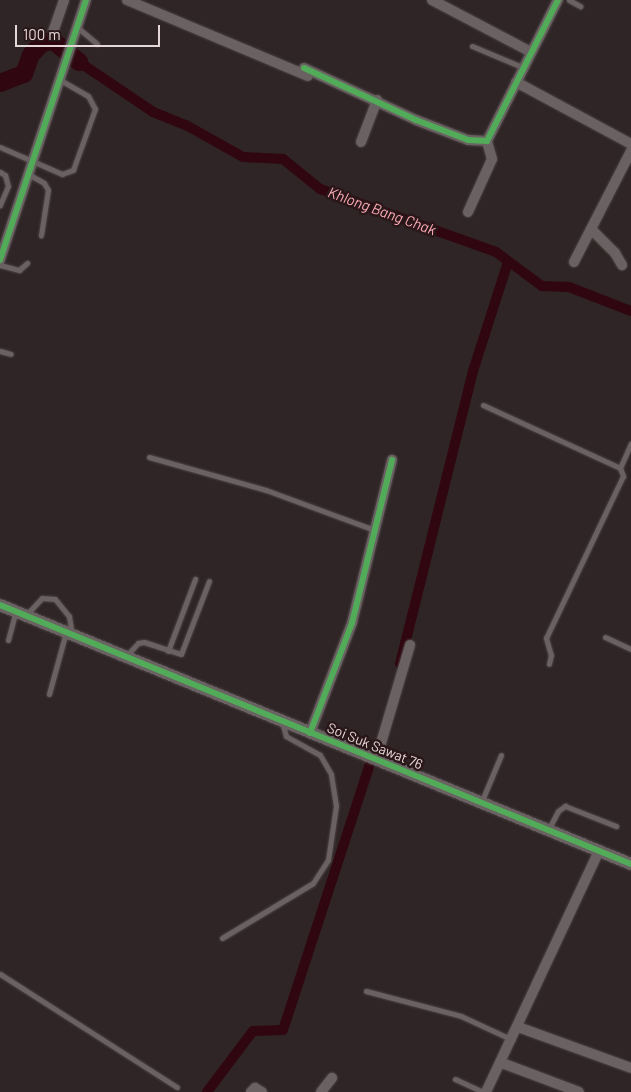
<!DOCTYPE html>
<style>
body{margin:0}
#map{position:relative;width:631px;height:1092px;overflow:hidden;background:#2f2526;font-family:Barlow,sans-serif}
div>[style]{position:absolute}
.canal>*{height:10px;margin:-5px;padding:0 5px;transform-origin:5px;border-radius:5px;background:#300610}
.river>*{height:18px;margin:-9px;padding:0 9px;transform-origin:9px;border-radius:9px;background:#300610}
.roads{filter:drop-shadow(0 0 1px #4c4344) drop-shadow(0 0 1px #4c4344)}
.service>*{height:5px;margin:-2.5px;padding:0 2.5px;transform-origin:2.5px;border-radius:2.5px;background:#6a6162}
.minor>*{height:10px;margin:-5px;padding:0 5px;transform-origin:5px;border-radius:5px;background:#6a6162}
.tertiary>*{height:12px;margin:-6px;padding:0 6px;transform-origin:6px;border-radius:6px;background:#6a6162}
.cycleway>*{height:6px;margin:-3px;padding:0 3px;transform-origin:3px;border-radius:3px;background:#51ab58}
span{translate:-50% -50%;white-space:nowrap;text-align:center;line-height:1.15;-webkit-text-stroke:5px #2a1719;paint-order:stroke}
.street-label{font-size:14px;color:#e5d7d8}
.water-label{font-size:15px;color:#fdacb6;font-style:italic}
.scale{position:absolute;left:15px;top:25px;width:145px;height:22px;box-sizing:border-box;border:2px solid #e5d7d8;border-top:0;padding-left:6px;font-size:15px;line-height:18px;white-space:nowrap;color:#e5d7d8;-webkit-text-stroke:4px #2a1719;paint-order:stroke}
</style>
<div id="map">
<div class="canal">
<div style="left:79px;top:62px;width:89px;rotate:34deg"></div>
<div style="left:153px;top:112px;width:35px;rotate:22deg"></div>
<div style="left:186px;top:125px;width:65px;rotate:29.3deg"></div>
<div style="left:243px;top:157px;width:40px;rotate:2.9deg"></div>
<div style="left:283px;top:159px;width:48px;rotate:39deg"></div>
<div style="left:320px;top:189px;width:187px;rotate:19.7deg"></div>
<div style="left:496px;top:252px;width:57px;rotate:36.5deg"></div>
<div style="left:542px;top:286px;width:27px;rotate:2deg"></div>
<div style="left:569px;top:287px;width:66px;rotate:21.2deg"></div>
<div style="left:400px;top:664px;width:302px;rotate:-76deg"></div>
<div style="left:473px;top:371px;width:114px;rotate:-72.2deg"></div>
<div style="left:207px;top:1092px;width:76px;rotate:-53deg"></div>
<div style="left:253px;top:1031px;width:30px;rotate:-2deg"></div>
<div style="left:283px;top:1030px;width:293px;rotate:-71.9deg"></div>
</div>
<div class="river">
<div style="left:0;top:83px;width:26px;rotate:-21deg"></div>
<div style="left:24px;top:74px;width:20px;rotate:-70deg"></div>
<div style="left:31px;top:55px;width:15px;rotate:-48deg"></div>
<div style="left:41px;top:44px;width:12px;rotate:-20deg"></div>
<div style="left:52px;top:40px;width:35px;rotate:39deg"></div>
</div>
<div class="roads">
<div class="service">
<div style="left:569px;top:0;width:13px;rotate:29deg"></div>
<div style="left:77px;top:27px;width:26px;rotate:40deg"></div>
<div style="left:472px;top:46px;width:54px;rotate:22.8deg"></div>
<div style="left:0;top:147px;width:68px;rotate:23.5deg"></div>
<div style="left:62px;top:174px;width:12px;rotate:-20deg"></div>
<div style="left:73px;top:170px;width:65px;rotate:-70.2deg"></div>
<div style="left:95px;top:109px;width:15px;rotate:-118deg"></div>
<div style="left:88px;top:96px;width:32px;rotate:-150deg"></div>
<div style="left:0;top:172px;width:6px;rotate:31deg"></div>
<div style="left:5px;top:175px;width:11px;rotate:75deg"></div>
<div style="left:8px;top:186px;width:21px;rotate:113deg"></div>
<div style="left:28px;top:174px;width:18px;rotate:29deg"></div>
<div style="left:44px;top:183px;width:8px;rotate:60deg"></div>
<div style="left:48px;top:190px;width:46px;rotate:98.8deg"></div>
<div style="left:0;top:265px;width:20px;rotate:15deg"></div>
<div style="left:19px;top:270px;width:11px;rotate:-41deg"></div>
<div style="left:0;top:351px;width:11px;rotate:15deg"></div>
<div style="left:483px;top:405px;width:151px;rotate:24.7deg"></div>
<div style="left:620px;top:468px;width:9px;rotate:69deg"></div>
<div style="left:623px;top:476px;width:179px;rotate:115.4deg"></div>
<div style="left:546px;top:638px;width:18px;rotate:74deg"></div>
<div style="left:551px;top:655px;width:9px;rotate:103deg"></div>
<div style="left:149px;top:457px;width:122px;rotate:15.8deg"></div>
<div style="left:266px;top:490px;width:116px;rotate:20.2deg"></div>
<div style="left:620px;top:468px;width:27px;rotate:-66deg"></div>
<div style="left:26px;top:615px;width:23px;rotate:-47deg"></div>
<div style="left:42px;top:598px;width:13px;rotate:4deg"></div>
<div style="left:55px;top:599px;width:22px;rotate:51deg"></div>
<div style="left:69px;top:616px;width:18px;rotate:81deg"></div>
<div style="left:605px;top:637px;width:29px;rotate:25deg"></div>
<div style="left:8px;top:640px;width:30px;rotate:-75deg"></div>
<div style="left:168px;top:651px;width:77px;rotate:-69.4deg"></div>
<div style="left:126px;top:656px;width:18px;rotate:-47deg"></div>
<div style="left:138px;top:643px;width:6px;rotate:-9deg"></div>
<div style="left:144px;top:642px;width:39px;rotate:18deg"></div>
<div style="left:181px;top:654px;width:78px;rotate:-69deg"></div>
<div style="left:49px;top:694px;width:64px;rotate:-74.7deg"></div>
<div style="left:481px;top:803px;width:52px;rotate:-67.4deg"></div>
<div style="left:548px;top:830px;width:21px;rotate:-62deg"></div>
<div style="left:558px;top:811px;width:9px;rotate:-36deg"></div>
<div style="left:565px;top:806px;width:55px;rotate:21.4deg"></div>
<div style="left:222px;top:938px;width:106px;rotate:-31.1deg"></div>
<div style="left:313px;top:883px;width:27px;rotate:-57deg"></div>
<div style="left:328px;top:860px;width:55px;rotate:-81.6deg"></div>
<div style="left:336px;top:806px;width:32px;rotate:-99deg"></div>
<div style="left:331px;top:774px;width:22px;rotate:-120deg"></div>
<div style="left:320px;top:755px;width:39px;rotate:-151deg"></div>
<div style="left:286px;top:736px;width:15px;rotate:-106deg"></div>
<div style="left:0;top:974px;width:210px;rotate:32.6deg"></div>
<div style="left:366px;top:991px;width:98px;rotate:14.7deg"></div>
<div style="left:461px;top:1016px;width:57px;rotate:24.8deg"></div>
<div style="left:455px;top:1079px;width:31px;rotate:25deg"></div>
</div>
<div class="minor">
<div style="left:127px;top:0;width:196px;rotate:22.8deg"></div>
<div style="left:432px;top:0;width:112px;rotate:27.7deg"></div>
<div style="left:53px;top:32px;width:34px;rotate:-71deg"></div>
<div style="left:304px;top:68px;width:123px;rotate:24.9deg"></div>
<div style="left:416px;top:120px;width:56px;rotate:21deg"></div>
<div style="left:468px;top:140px;width:19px;rotate:3deg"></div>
<div style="left:487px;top:141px;width:158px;rotate:-63.3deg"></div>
<div style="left:516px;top:82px;width:131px;rotate:28.3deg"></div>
<div style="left:361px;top:142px;width:45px;rotate:-69.1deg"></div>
<div style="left:468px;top:212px;width:58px;rotate:-65.6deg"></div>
<div style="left:492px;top:159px;width:19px;rotate:-106deg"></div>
<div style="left:591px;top:229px;width:34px;rotate:45deg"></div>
<div style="left:615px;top:253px;width:14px;rotate:60deg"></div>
<div style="left:0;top:260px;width:274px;rotate:-71.7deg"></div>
<div style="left:574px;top:262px;width:125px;rotate:-62.8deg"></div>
<div style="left:310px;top:733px;width:118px;rotate:-69.1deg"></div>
<div style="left:352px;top:623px;width:168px;rotate:-76.2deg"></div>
<div style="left:376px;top:760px;width:120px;rotate:-73.5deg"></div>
<div style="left:518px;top:1027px;width:120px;rotate:19.9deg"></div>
<div style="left:502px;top:1063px;width:82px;rotate:20.6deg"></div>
<div style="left:251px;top:1092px;width:6px;rotate:-45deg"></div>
<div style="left:255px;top:1088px;width:8px;rotate:30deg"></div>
<div style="left:321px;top:1092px;width:18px;rotate:-52deg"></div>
<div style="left:486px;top:1092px;width:266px;rotate:-64.9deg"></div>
</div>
<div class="tertiary">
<div style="left:0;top:605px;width:682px;rotate:22.32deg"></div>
</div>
</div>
<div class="cycleway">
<div style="left:304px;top:68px;width:123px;rotate:24.9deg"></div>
<div style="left:416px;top:120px;width:56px;rotate:21deg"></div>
<div style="left:468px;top:140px;width:19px;rotate:3deg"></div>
<div style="left:487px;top:141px;width:158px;rotate:-63.3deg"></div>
<div style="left:0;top:260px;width:274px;rotate:-71.7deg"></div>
<div style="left:0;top:605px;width:682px;rotate:22.32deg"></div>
<div style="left:310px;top:733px;width:118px;rotate:-69.1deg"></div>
<div style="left:352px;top:623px;width:168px;rotate:-76.2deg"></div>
</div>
<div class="street-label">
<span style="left:375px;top:746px;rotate:22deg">Soi Suk Sawat 76</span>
</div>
<div class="water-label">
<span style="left:382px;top:211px;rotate:20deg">Khlong Bang Chak</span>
</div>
<div class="scale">100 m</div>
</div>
